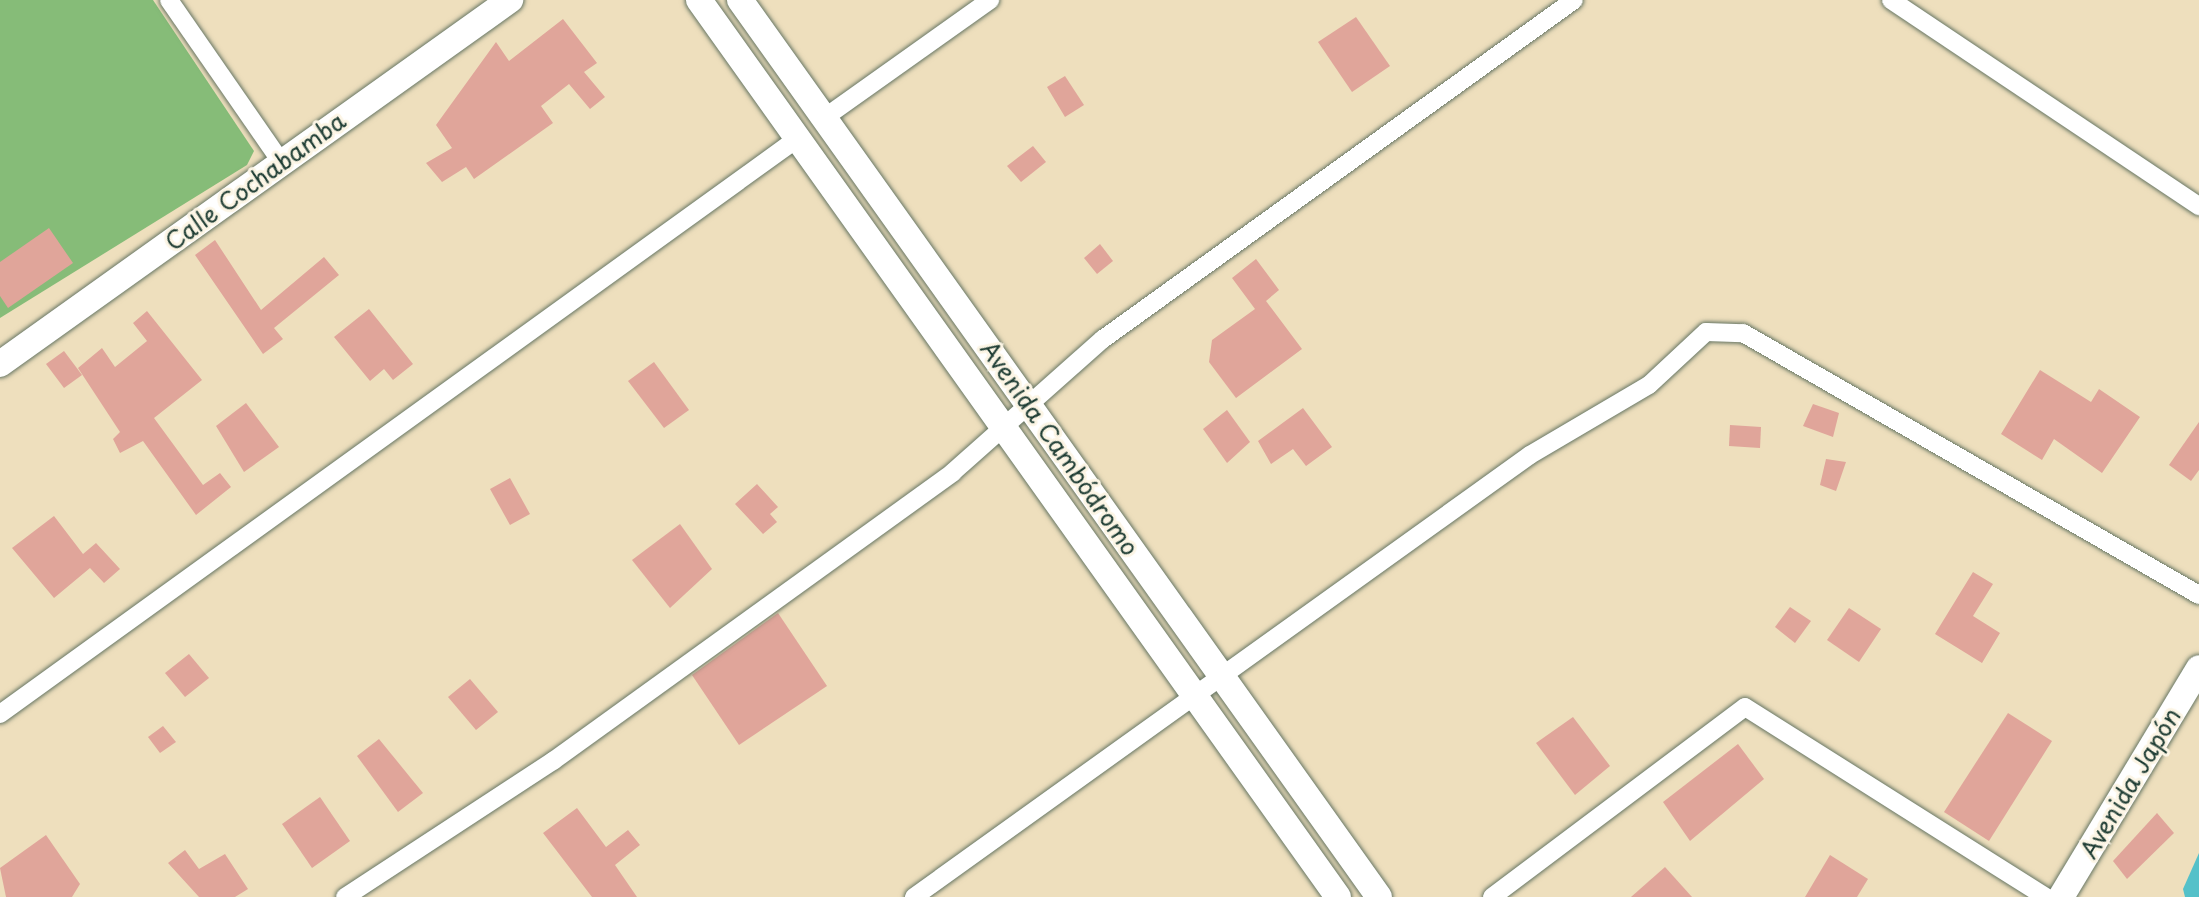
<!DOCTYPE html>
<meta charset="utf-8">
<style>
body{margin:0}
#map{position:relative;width:2199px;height:897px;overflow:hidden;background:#eedfbd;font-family:"Playpen Sans",sans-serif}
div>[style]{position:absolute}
.forest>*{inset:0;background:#86bc78}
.water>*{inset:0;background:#54c1c9}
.building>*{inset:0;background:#e0a59a}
.roads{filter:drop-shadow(0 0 2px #677664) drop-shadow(0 0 2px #677664)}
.street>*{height:18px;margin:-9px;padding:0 9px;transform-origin:9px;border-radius:9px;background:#fff}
.secondary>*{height:26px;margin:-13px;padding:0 13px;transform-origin:13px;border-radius:13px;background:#fff}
span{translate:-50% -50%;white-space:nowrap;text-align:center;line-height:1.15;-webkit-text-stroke:6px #fcf5e5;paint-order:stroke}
.street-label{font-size:24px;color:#1f3d34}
</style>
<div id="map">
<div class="forest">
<div style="clip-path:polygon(0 0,153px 0,254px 151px,247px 165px,0 318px)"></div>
</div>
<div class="water">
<div style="clip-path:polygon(2199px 853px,2199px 897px,2185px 897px,2183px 889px)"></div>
</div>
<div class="building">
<div style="clip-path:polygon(1356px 17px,1390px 66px,1352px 92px,1318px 42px)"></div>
<div style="clip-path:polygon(563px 19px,597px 63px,584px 72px,605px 97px,590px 109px,569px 84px,541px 106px,553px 123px,474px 179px,466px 167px,442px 182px,426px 163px,452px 148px,436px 125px,496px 42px,509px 61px)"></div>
<div style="clip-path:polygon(1065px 76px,1084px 105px,1065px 117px,1047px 87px)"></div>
<div style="clip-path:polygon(1033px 146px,1046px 162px,1021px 182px,1007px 166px)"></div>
<div style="clip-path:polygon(49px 228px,73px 263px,8px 308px,0 296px,0 262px)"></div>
<div style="clip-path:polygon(215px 240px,261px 310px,324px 257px,339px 275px,274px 328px,283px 339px,263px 354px,195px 255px)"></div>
<div style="clip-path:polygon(1100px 244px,1113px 261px,1097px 274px,1084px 258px)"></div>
<div style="clip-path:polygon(1256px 259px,1279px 290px,1266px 301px,1302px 349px,1236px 398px,1209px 362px,1212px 340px,1255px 309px,1232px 278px)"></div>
<div style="clip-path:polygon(369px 309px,413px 364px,393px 380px,384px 369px,370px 381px,334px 337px)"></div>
<div style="clip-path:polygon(147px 311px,202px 380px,154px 418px,203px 485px,220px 473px,231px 487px,196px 515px,143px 441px,120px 453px,113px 439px,120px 432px,78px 368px,102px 348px,115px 367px,147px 341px,133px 323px)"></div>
<div style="clip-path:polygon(64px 351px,82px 375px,64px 388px,46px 364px)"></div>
<div style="clip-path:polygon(654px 362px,689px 410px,664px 428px,628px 381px)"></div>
<div style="clip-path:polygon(2040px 370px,2091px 402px,2099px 389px,2140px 417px,2102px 473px,2054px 439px,2042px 460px,2001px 434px)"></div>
<div style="clip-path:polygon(246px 403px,279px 447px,244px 472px,216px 426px)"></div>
<div style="clip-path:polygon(1813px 404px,1839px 413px,1833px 437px,1803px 426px)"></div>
<div style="clip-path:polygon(1303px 408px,1332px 447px,1306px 466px,1293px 449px,1271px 464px,1258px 441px)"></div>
<div style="clip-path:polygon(1227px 410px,1250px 442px,1227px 463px,1203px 429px)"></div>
<div style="clip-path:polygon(2199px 422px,2199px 470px,2191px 481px,2169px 465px)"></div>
<div style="clip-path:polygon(1730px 425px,1761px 427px,1760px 448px,1729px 446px)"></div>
<div style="clip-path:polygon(1826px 459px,1846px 462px,1836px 491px,1820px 485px)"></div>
<div style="clip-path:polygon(510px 478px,530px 514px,510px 525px,490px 489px)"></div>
<div style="clip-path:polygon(757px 484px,778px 507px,770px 514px,777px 522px,763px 534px,735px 504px)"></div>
<div style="clip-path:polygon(54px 516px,83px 554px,96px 543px,120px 569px,104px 583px,90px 568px,54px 598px,12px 548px)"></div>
<div style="clip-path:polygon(680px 524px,712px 569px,670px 608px,632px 560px)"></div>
<div style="clip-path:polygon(1973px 572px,1993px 584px,1973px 616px,2000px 633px,1982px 663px,1935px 634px)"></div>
<div style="clip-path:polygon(1790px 607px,1811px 621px,1795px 643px,1775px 627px)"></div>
<div style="clip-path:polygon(1849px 608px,1881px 629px,1859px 662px,1827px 640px)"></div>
<div style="clip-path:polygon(778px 613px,827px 686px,739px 745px,692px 675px)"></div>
<div style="clip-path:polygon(189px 654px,209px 678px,185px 697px,165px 673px)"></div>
<div style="clip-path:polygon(470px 679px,498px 712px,476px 730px,448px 697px)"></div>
<div style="clip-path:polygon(2008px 713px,2052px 741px,1989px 841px,1944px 812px)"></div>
<div style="clip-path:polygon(1573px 717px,1610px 766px,1575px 795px,1536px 743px)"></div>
<div style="clip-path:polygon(163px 726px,176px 742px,160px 753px,148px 737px)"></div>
<div style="clip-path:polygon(379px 739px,423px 793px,398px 812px,357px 756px)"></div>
<div style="clip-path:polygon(1738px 744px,1764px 779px,1690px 841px,1663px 802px)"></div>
<div style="clip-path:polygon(320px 797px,350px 841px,312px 868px,282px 824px)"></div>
<div style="clip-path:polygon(577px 808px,606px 847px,628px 830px,640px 845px,615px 865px,637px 897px,592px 897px,543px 833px)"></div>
<div style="clip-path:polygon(2157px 813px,2174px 833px,2127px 879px,2113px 861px)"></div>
<div style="clip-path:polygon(46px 835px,80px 884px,72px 897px,6px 897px,0 868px)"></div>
<div style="clip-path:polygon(185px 850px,199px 869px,225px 854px,248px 889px,235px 897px,199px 897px,168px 863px)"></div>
<div style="clip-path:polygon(1830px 855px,1868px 879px,1857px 897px,1805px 897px)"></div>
<div style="clip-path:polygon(1665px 867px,1692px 897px,1631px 897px)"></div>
</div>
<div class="roads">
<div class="street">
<div style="left:169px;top:0;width:197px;rotate:55.3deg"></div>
<div style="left:1891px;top:0;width:371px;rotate:33.8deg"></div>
<div style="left:824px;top:118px;width:204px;rotate:-35.4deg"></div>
<div style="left:0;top:714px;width:984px;rotate:-35.82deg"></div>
<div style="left:345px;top:897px;width:249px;rotate:-33.2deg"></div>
<div style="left:553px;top:761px;width:493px;rotate:-35.8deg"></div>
<div style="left:953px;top:472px;width:200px;rotate:-41.6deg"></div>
<div style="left:1103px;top:339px;width:580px;rotate:-35.74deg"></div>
<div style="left:914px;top:897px;width:758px;rotate:-35.66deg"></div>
<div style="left:1530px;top:455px;width:138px;rotate:-30.5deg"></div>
<div style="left:1649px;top:385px;width:78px;rotate:-42.9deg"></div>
<div style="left:1706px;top:332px;width:37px;rotate:2deg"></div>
<div style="left:1743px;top:333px;width:526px;rotate:29.88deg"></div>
<div style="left:1492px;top:897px;width:316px;rotate:-36.9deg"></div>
<div style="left:1745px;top:707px;width:356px;rotate:32.3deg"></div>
</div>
<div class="secondary">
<div style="left:699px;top:0;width:1101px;rotate:54.53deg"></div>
<div style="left:740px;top:0;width:1101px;rotate:54.53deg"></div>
<div style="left:0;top:364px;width:627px;rotate:-35.52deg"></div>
<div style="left:2061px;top:897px;width:267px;rotate:-58.9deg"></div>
</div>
</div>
<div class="street-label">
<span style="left:255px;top:181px;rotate:-36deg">Calle Cochabamba</span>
<span style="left:1060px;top:448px;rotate:55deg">Avenida Cambódromo</span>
<span style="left:2130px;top:783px;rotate:-59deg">Avenida Japón</span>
</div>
</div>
